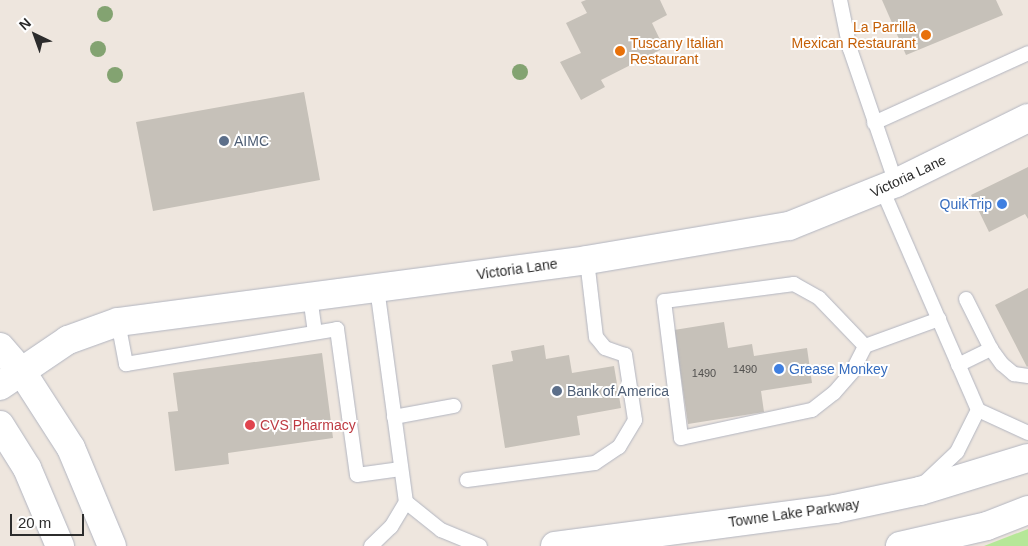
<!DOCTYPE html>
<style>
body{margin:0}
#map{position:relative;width:1028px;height:546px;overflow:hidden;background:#eee6de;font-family:Arial,sans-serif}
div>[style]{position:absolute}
.green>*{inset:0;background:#b6e798}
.building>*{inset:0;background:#c6c1b9}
.roads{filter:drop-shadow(0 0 1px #b2b5c0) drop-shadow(0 0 1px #b2b5c0)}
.service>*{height:14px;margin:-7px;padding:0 7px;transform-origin:7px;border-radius:7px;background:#fff}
.minor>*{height:28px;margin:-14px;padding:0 14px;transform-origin:14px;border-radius:14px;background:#fff}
.tertiary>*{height:28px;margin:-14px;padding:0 14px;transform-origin:14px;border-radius:14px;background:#fff}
.secondary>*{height:28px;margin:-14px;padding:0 14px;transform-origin:14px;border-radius:14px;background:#fff}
.trees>*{width:16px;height:16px;margin:-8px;border-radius:50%;background:#83a371}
.dots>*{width:14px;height:14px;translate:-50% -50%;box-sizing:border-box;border:2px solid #fff;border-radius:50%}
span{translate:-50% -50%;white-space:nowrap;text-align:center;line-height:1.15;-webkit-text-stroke:4px #fff;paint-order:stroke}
.number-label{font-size:11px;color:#52514f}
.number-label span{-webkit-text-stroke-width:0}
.food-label{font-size:14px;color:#c56008}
.right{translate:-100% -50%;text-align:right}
.left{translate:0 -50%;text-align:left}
.service-label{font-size:14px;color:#4e5e75}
.street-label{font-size:14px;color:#2c2c2c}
.shop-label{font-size:14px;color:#366cbe}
.health-label{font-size:14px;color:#be3a42}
.north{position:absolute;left:10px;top:10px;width:50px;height:50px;-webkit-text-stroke:4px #fff;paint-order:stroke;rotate:318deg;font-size:14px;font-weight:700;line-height:20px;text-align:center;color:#2c2c2c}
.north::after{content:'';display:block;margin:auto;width:18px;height:22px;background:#2c2c2c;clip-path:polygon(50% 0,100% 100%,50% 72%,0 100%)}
.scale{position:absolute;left:10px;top:514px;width:74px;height:22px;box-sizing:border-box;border:2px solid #2c2c2c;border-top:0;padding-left:6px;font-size:15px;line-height:18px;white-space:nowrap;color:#2c2c2c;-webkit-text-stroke:4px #fff;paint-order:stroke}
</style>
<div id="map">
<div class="green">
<div style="clip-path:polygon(1028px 529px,1028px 546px,984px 546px)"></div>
</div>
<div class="building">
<div style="clip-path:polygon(586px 0,660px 0,667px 15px,652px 23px,664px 48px,601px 80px,605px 87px,581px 100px,560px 62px,581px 53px,566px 23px,587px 13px,581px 2px)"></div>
<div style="clip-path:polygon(882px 0,996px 0,1003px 15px,906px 55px)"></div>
<div style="clip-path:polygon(304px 92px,320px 180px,153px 211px,136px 122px)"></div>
<div style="clip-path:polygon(1028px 167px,1028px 219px,1025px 214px,989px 232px,971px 195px)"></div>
<div style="clip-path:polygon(1028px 288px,1028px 366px,1027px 367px,995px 305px)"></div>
<div style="clip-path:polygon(724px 322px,728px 348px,752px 344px,754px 356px,807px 348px,812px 383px,761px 391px,764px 412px,688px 424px,674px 330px)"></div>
<div style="clip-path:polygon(544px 345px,546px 359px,569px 355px,572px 373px,614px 366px,621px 408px,577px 416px,580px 435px,505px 448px,492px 365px,513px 361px,511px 351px)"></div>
<div style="clip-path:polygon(322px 353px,333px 438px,228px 453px,229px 464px,175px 471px,168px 412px,178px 411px,173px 373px)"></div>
</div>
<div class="roads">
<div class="service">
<div style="left:840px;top:0;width:50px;rotate:78.5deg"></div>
<div style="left:850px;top:49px;width:142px;rotate:71.1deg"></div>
<div style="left:874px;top:123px;width:169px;rotate:-24.4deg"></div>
<div style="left:882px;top:189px;width:241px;rotate:66.5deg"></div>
<div style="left:978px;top:410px;width:55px;rotate:24.7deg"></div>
<div style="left:377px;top:288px;width:216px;rotate:82.3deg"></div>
<div style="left:406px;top:502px;width:45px;rotate:38.7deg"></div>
<div style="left:441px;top:530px;width:42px;rotate:22.3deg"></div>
<div style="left:310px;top:297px;width:35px;rotate:82deg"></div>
<div style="left:966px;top:299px;width:56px;rotate:63.4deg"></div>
<div style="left:991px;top:349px;width:19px;rotate:54deg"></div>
<div style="left:1002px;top:364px;width:16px;rotate:40deg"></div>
<div style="left:1014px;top:374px;width:14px;rotate:8deg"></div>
<div style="left:118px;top:322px;width:43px;rotate:79.2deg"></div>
<div style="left:126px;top:364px;width:214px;rotate:-9.4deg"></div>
<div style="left:337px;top:329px;width:147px;rotate:82.2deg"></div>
<div style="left:357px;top:475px;width:44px;rotate:-7.8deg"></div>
<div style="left:865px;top:346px;width:66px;rotate:-133.8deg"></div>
<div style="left:819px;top:298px;width:29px;rotate:-151deg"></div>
<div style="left:794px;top:284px;width:131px;rotate:172.5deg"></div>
<div style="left:664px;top:301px;width:138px;rotate:82.9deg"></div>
<div style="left:681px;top:438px;width:134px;rotate:-12.1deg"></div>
<div style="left:812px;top:410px;width:28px;rotate:-38deg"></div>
<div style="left:834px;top:393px;width:28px;rotate:-49deg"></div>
<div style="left:852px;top:372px;width:29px;rotate:-63deg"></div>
<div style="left:865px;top:346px;width:79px;rotate:-20deg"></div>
<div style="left:958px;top:365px;width:37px;rotate:-26deg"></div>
<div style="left:394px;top:417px;width:61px;rotate:-10.4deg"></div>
<div style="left:467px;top:480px;width:129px;rotate:-7.6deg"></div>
<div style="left:595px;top:463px;width:29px;rotate:-34deg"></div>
<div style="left:619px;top:447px;width:31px;rotate:-59deg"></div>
<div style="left:635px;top:420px;width:66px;rotate:-98.7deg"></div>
<div style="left:625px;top:355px;width:21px;rotate:-161deg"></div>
<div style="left:605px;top:348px;width:14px;rotate:-129deg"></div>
<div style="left:596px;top:337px;width:78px;rotate:-96.7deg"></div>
<div style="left:922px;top:485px;width:48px;rotate:-43.3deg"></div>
<div style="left:957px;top:452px;width:47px;rotate:-63.4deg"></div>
<div style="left:371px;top:546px;width:28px;rotate:-44deg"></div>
<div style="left:391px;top:527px;width:29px;rotate:-59deg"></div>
</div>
<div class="minor">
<div style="left:0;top:386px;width:82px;rotate:-34.1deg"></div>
<div style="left:68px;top:340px;width:53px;rotate:-19.8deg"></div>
<div style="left:118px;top:322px;width:473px;rotate:-7.5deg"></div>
<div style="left:587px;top:260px;width:205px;rotate:-9.6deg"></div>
<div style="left:789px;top:226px;width:115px;rotate:-21.9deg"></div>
<div style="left:896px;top:183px;width:147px;rotate:-26.2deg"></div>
</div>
<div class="tertiary">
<div style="left:0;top:347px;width:33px;rotate:49deg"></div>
<div style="left:22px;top:372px;width:90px;rotate:57.2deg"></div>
<div style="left:71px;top:448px;width:106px;rotate:67.3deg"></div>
<div style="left:0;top:425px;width:51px;rotate:57.9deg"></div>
<div style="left:27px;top:468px;width:85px;rotate:67.1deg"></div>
</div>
<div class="secondary">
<div style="left:555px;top:546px;width:282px;rotate:-7.5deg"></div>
<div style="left:835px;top:509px;width:87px;rotate:-12deg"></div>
<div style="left:920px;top:491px;width:113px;rotate:-17deg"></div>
<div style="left:900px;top:546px;width:89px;rotate:-12.9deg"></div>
<div style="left:987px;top:526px;width:44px;rotate:-21.3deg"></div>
</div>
</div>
<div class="trees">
<div style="left:105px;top:14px"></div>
<div style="left:98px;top:49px"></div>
<div style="left:520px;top:72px"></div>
<div style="left:115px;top:75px"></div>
</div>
<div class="dots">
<div style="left:926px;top:35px;background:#e8710a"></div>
<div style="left:620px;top:51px;background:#e8710a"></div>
<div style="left:224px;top:141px;background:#5c6f8a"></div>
<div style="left:1002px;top:204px;background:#3f7fe0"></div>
<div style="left:779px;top:369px;background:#3f7fe0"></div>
<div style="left:557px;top:391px;background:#5c6f8a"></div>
<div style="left:250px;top:425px;background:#e0444e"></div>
</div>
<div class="number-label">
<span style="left:745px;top:369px">1490</span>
<span style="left:704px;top:373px">1490</span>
</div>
<div class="food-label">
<span class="right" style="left:916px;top:35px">La Parrilla<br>Mexican Restaurant</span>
<span class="left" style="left:630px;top:51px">Tuscany Italian<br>Restaurant</span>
</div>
<div class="service-label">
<span class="left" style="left:234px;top:141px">AIMC</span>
<span class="left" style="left:567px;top:391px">Bank of America</span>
</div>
<div class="street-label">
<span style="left:908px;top:176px;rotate:-25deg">Victoria Lane</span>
<span style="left:517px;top:269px;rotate:-8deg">Victoria Lane</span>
<span style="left:794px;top:513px;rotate:-8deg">Towne Lake Parkway</span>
</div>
<div class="shop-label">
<span class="right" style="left:992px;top:204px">QuikTrip</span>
<span class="left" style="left:789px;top:369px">Grease Monkey</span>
</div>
<div class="health-label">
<span class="left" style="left:260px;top:425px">CVS Pharmacy</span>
</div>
<div class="north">N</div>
<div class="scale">20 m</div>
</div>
